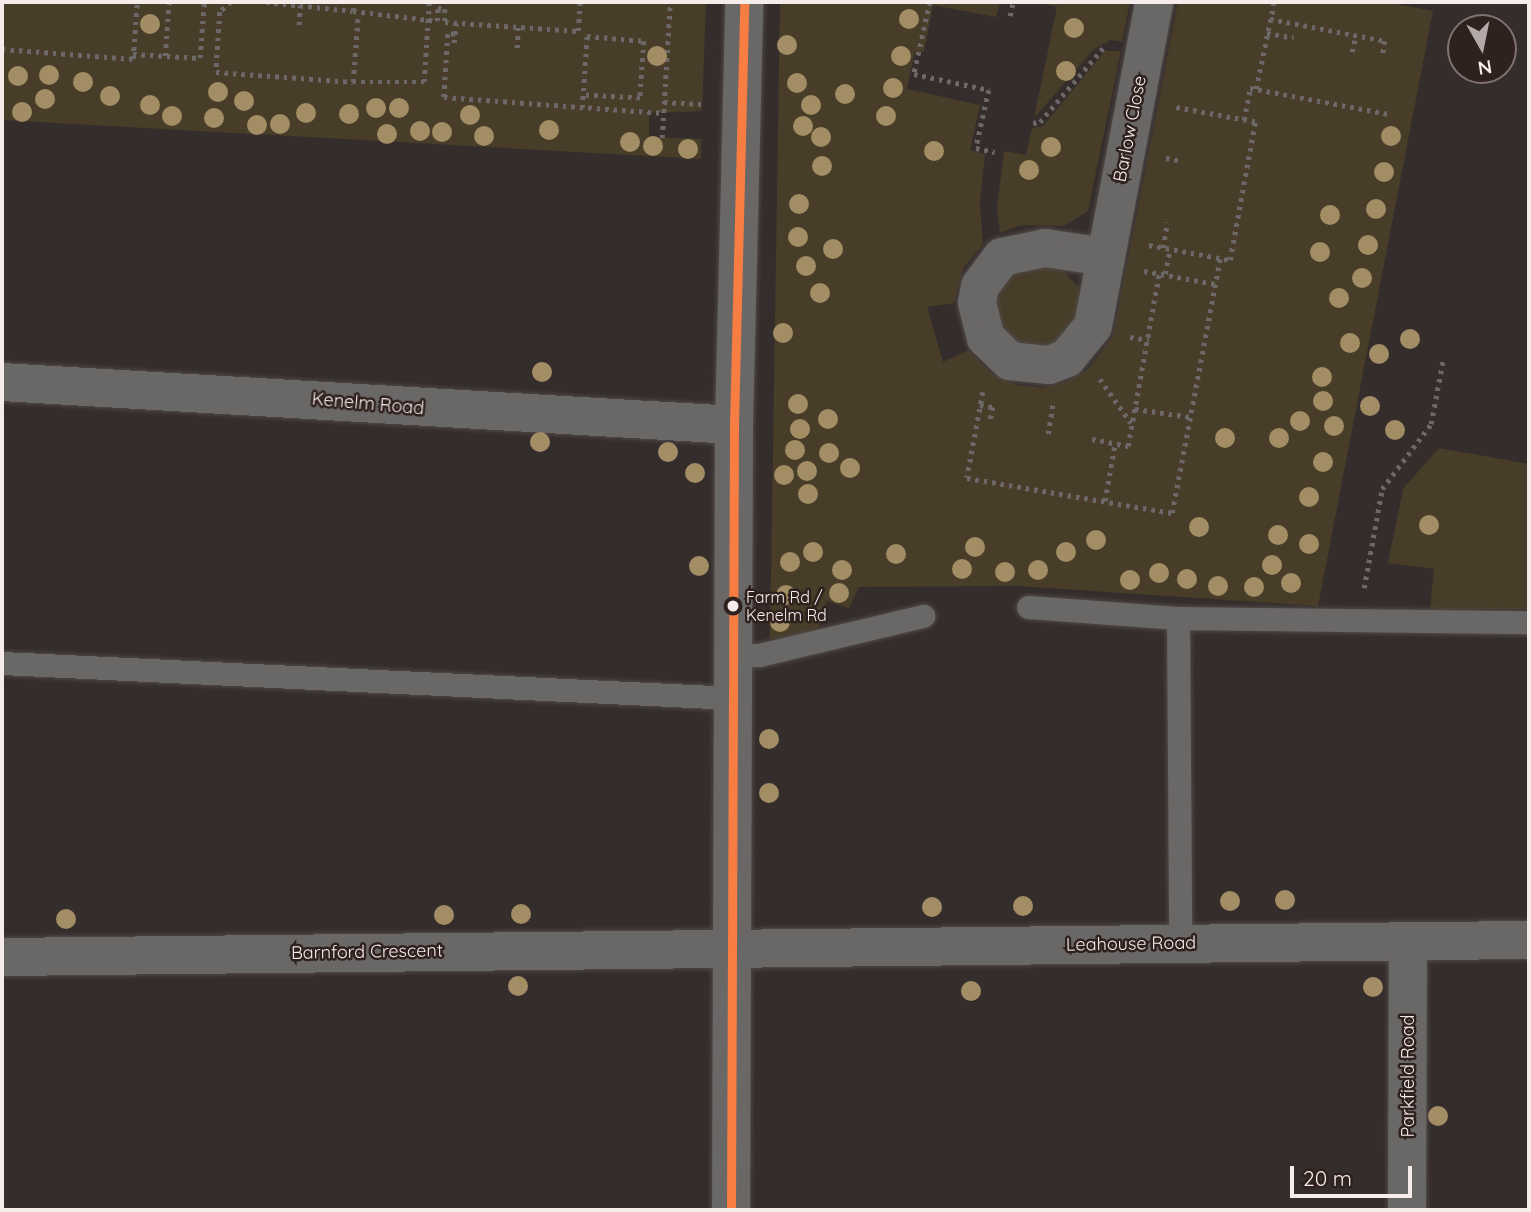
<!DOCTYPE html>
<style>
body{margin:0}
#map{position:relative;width:1531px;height:1212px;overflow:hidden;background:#352d2c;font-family:Quicksand,sans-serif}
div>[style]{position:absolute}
.green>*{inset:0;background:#473d28}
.path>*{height:4.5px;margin-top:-2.25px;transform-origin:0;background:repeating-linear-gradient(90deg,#6d6868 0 3.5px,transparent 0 8.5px)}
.roads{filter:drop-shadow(0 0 2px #4f4947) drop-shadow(0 0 2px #4f4947)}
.service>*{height:23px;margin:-11.5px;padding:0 11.5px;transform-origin:11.5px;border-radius:11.5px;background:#6a6767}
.minor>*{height:38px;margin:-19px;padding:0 19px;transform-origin:19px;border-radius:19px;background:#6a6767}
.bus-1>*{height:9px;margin:-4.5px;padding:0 4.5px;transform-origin:4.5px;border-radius:4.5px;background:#f77d43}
.trees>*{width:20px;height:20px;margin:-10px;border-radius:50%;background:#a28d65}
.dots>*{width:19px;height:19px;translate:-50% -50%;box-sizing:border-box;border:4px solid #2f211e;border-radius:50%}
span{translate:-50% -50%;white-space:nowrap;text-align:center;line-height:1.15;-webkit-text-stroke:5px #2f211e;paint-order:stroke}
.bus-label{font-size:16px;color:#f6ecea}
.left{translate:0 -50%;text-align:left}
.street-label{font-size:18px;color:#f6ecea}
.frame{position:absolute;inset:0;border:4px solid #f6ecea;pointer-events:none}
.north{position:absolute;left:1447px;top:14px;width:70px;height:70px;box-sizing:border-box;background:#2f211e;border:2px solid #7f7270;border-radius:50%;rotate:171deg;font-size:19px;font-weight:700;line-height:28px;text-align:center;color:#f6ecea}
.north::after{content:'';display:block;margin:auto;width:24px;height:32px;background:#b2a9a8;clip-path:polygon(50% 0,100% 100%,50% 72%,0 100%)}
.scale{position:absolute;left:1290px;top:1166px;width:122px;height:32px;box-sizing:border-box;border:4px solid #f6ecea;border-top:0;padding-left:9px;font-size:21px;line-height:24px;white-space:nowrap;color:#f6ecea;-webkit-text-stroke:5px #2f211e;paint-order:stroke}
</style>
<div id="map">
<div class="green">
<div style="clip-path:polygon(2px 2px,706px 2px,702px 111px,649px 113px,649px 137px,701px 139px,701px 159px,2px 120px)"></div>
<div style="clip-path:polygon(780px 2px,1000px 2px,996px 17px,933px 5px,924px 52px,915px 51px,907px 89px,980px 105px,970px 150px,985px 154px,980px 204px,983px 244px,963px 269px,954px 303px,927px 307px,943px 362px,968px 350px,992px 374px,1017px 385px,1043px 388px,1068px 381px,1088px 369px,1113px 336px,1178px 2px,1387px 2px,1433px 11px,1318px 606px,1018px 586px,859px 587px,849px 608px,827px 601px,817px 632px,770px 639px)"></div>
<div style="clip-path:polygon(1036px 2px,1130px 2px,1122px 42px,1111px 40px,1094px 49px,1034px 118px,1057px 7px)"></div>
<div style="clip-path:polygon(1105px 51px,1121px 51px,1088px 211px,1064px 226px,1022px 225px,1000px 233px,997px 208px,1004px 151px,1026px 155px,1032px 128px,1043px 126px)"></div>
<div style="clip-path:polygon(1016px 265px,1060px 267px,1079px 288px,1083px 302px,1076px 331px,1038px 353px,998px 332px,995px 287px)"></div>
<div style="clip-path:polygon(1439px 448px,1529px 464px,1529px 609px,1430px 610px,1434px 569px,1388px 563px,1403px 489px)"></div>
</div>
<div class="path">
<div style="left:231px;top:2px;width:15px;rotate:138deg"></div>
<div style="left:220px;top:12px;width:60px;rotate:93.8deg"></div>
<div style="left:216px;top:72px;width:137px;rotate:4.2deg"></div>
<div style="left:353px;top:82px;width:67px;rotate:-85.7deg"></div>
<div style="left:266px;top:2px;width:87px;rotate:5.9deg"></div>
<div style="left:353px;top:11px;width:9px;rotate:-84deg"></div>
<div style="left:930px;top:2px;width:74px;rotate:102.5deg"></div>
<div style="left:914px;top:74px;width:77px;rotate:12deg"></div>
<div style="left:989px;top:90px;width:59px;rotate:102.6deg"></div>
<div style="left:976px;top:148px;width:19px;rotate:12deg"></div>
<div style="left:353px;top:11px;width:85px;rotate:6.8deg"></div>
<div style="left:437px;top:21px;width:13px;rotate:-86deg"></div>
<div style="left:438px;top:8px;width:7px;rotate:8deg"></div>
<div style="left:445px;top:9px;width:13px;rotate:90deg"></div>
<div style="left:445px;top:22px;width:133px;rotate:3.9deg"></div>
<div style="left:578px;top:31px;width:29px;rotate:-86deg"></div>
<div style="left:1010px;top:16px;width:14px;rotate:-78deg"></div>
<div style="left:1270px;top:19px;width:117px;rotate:10.8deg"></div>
<div style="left:1385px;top:41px;width:17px;rotate:100deg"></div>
<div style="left:299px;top:25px;width:20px;rotate:-87deg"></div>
<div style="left:1267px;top:33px;width:27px;rotate:10deg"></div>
<div style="left:455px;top:34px;width:7px;rotate:180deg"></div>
<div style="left:448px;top:34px;width:63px;rotate:93.6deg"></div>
<div style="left:444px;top:97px;width:220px;rotate:4.2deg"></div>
<div style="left:454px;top:43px;width:20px;rotate:-84deg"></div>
<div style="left:517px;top:48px;width:21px;rotate:-87deg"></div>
<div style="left:2px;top:49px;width:131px;rotate:4.4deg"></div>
<div style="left:133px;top:59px;width:57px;rotate:-86deg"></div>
<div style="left:1352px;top:52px;width:17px;rotate:-77deg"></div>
<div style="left:133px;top:54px;width:67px;rotate:3.4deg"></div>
<div style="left:200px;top:58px;width:56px;rotate:-85.9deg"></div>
<div style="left:165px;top:56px;width:54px;rotate:-85.8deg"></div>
<div style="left:353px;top:82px;width:71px"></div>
<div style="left:424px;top:82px;width:80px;rotate:-86.4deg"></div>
<div style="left:1256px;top:89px;width:89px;rotate:-78.3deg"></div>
<div style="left:664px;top:102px;width:37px;rotate:3deg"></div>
<div style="left:582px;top:108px;width:72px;rotate:-86deg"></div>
<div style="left:587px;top:36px;width:57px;rotate:5deg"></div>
<div style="left:644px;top:41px;width:57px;rotate:94deg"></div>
<div style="left:640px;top:98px;width:57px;rotate:-177deg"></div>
<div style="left:1244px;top:120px;width:33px;rotate:-79deg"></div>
<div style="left:1250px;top:88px;width:141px;rotate:10.6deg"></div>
<div style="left:1033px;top:123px;width:7px;rotate:-8deg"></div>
<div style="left:1040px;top:122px;width:97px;rotate:-49.6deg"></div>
<div style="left:662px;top:138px;width:136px;rotate:-86.6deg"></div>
<div style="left:1166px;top:158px;width:16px;rotate:11deg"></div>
<div style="left:1149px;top:245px;width:82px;rotate:10.5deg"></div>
<div style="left:1230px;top:260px;width:140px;rotate:-79.7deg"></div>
<div style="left:1255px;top:122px;width:83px;rotate:-169.6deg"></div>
<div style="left:1163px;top:248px;width:26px;rotate:-81deg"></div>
<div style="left:1144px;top:271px;width:72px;rotate:10.4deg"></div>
<div style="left:1165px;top:274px;width:25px;rotate:-79deg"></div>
<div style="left:1130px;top:337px;width:19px;rotate:9deg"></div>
<div style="left:1100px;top:379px;width:54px;rotate:54.8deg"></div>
<div style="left:983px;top:392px;width:87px;rotate:100.5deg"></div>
<div style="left:967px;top:478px;width:208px;rotate:9.7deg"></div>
<div style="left:1172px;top:513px;width:259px;rotate:-79.3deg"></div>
<div style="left:980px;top:405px;width:13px;rotate:9deg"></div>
<div style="left:993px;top:407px;width:16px;rotate:101deg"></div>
<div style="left:1135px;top:409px;width:56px;rotate:8.3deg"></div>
<div style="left:1048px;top:434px;width:31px;rotate:-81deg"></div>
<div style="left:1092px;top:439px;width:37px;rotate:11deg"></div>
<div style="left:1128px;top:446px;width:176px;rotate:-79.8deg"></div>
<div style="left:1105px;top:501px;width:59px;rotate:-80.2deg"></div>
<div style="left:1364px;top:588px;width:101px;rotate:-79.7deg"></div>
<div style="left:1382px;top:489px;width:81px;rotate:-53deg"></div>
<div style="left:1431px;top:424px;width:65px;rotate:-79.4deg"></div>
</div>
<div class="roads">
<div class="service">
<div style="left:1028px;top:607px;width:150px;rotate:4.2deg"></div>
<div style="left:1178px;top:618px;width:351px;rotate:0.7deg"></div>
<div style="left:1178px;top:618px;width:326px;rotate:89.6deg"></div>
<div style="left:733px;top:655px;width:26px"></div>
<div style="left:759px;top:655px;width:169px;rotate:-13.4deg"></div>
<div style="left:2px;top:663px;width:732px;rotate:2.74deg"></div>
</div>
<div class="minor">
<div style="left:1106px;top:257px;width:62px;rotate:-171.6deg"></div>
<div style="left:1045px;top:248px;width:44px;rotate:168.2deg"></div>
<div style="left:1002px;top:257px;width:36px;rotate:127deg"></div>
<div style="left:980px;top:286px;width:17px;rotate:100deg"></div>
<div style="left:977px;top:303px;width:36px;rotate:76deg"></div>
<div style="left:986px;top:338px;width:33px;rotate:44deg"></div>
<div style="left:1010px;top:361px;width:39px;rotate:6deg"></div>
<div style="left:1049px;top:365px;width:19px;rotate:-21deg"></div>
<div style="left:1067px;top:358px;width:41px;rotate:-50.9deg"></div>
<div style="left:1093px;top:326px;width:330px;rotate:-79.3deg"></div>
<div style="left:2px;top:382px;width:733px;rotate:3.36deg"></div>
<div style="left:2px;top:957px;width:1527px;rotate:-0.64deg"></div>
<div style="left:731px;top:1210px;width:785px;rotate:-89.78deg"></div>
<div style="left:734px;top:425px;width:423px;rotate:-88.6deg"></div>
<div style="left:1407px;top:1210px;width:268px;rotate:-89.8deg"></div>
</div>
</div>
<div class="bus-1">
<div style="left:731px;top:1210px;width:785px;rotate:-89.78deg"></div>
<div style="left:734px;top:425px;width:423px;rotate:-88.6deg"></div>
</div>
<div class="trees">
<div style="left:909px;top:19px"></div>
<div style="left:150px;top:24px"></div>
<div style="left:1074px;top:28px"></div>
<div style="left:787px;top:45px"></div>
<div style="left:657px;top:56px"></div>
<div style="left:901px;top:56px"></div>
<div style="left:1066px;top:71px"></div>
<div style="left:49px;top:75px"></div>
<div style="left:18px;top:76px"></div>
<div style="left:83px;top:82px"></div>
<div style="left:797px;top:83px"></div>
<div style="left:893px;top:88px"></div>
<div style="left:218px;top:92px"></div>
<div style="left:845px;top:94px"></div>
<div style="left:110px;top:96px"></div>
<div style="left:45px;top:99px"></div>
<div style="left:244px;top:101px"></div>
<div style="left:150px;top:105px"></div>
<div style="left:811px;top:105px"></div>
<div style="left:376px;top:108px"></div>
<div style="left:399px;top:108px"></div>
<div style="left:22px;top:112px"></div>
<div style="left:306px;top:113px"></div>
<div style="left:349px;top:114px"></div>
<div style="left:470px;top:115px"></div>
<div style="left:172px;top:116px"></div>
<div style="left:886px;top:116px"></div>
<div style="left:214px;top:118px"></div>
<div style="left:280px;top:124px"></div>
<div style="left:257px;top:125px"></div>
<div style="left:803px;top:126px"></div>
<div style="left:549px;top:130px"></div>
<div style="left:420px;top:131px"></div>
<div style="left:442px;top:132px"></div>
<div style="left:387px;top:134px"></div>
<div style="left:484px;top:136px"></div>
<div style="left:1391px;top:136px"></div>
<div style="left:821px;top:137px"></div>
<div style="left:630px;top:142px"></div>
<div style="left:653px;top:146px"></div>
<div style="left:1051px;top:147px"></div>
<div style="left:688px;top:149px"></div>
<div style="left:934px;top:151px"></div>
<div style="left:822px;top:166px"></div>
<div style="left:1029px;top:170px"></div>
<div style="left:1384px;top:172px"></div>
<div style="left:799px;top:204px"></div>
<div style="left:1376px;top:209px"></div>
<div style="left:1330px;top:215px"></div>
<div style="left:798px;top:237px"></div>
<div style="left:1368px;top:245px"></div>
<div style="left:833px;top:249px"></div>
<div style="left:1320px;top:252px"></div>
<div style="left:806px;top:266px"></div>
<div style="left:1362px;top:278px"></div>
<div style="left:820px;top:293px"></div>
<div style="left:1339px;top:298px"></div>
<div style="left:783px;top:333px"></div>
<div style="left:1410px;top:339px"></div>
<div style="left:1350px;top:343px"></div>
<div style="left:1379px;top:354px"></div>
<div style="left:542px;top:372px"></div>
<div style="left:1322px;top:377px"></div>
<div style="left:1323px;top:401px"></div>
<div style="left:798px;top:404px"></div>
<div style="left:1370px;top:406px"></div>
<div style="left:828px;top:419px"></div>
<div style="left:1300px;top:421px"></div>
<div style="left:1334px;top:426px"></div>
<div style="left:800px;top:429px"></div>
<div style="left:1395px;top:430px"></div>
<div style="left:1225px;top:438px"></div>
<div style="left:1279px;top:438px"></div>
<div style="left:540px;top:442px"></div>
<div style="left:795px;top:450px"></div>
<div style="left:668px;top:452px"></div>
<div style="left:829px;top:453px"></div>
<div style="left:1323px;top:462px"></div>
<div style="left:850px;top:468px"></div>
<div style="left:807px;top:471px"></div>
<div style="left:695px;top:473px"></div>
<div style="left:784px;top:475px"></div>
<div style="left:808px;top:494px"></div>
<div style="left:1309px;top:497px"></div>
<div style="left:1429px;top:525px"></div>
<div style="left:1199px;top:527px"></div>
<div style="left:1278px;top:535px"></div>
<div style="left:1096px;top:540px"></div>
<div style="left:1309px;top:544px"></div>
<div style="left:975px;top:547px"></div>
<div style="left:813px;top:552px"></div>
<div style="left:1066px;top:552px"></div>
<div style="left:896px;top:554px"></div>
<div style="left:790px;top:562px"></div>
<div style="left:1272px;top:565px"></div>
<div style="left:699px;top:566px"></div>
<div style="left:962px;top:569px"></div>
<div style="left:842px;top:570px"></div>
<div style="left:1038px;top:570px"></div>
<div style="left:1005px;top:572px"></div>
<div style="left:1159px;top:573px"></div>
<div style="left:1187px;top:579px"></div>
<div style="left:1130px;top:580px"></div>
<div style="left:1291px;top:583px"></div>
<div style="left:1218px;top:586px"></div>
<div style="left:1254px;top:587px"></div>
<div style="left:839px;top:593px"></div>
<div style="left:786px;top:595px"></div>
<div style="left:780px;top:622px"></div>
<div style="left:769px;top:739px"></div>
<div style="left:769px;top:793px"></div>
<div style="left:1285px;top:900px"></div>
<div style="left:1230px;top:901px"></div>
<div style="left:1023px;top:906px"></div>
<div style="left:932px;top:907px"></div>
<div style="left:521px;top:914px"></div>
<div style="left:444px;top:915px"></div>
<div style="left:66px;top:919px"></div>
<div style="left:518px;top:986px"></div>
<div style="left:1373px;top:987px"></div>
<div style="left:971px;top:991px"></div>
<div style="left:1438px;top:1116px"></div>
</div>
<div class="dots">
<div style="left:733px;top:606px;background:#f6ecea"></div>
</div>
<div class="bus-label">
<span class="left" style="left:746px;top:606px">Farm Rd /<br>Kenelm Rd</span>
</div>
<div class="street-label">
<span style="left:1130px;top:129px;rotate:-79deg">Barlow Close</span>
<span style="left:368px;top:404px;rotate:5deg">Kenelm Road</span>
<span style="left:1131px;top:944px;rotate:-1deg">Leahouse Road</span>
<span style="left:367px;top:952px;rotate:-1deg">Barnford Crescent</span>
<span style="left:1408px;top:1076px;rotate:-90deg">Parkfield Road</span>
</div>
<div class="frame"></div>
<div class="north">N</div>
<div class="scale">20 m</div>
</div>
